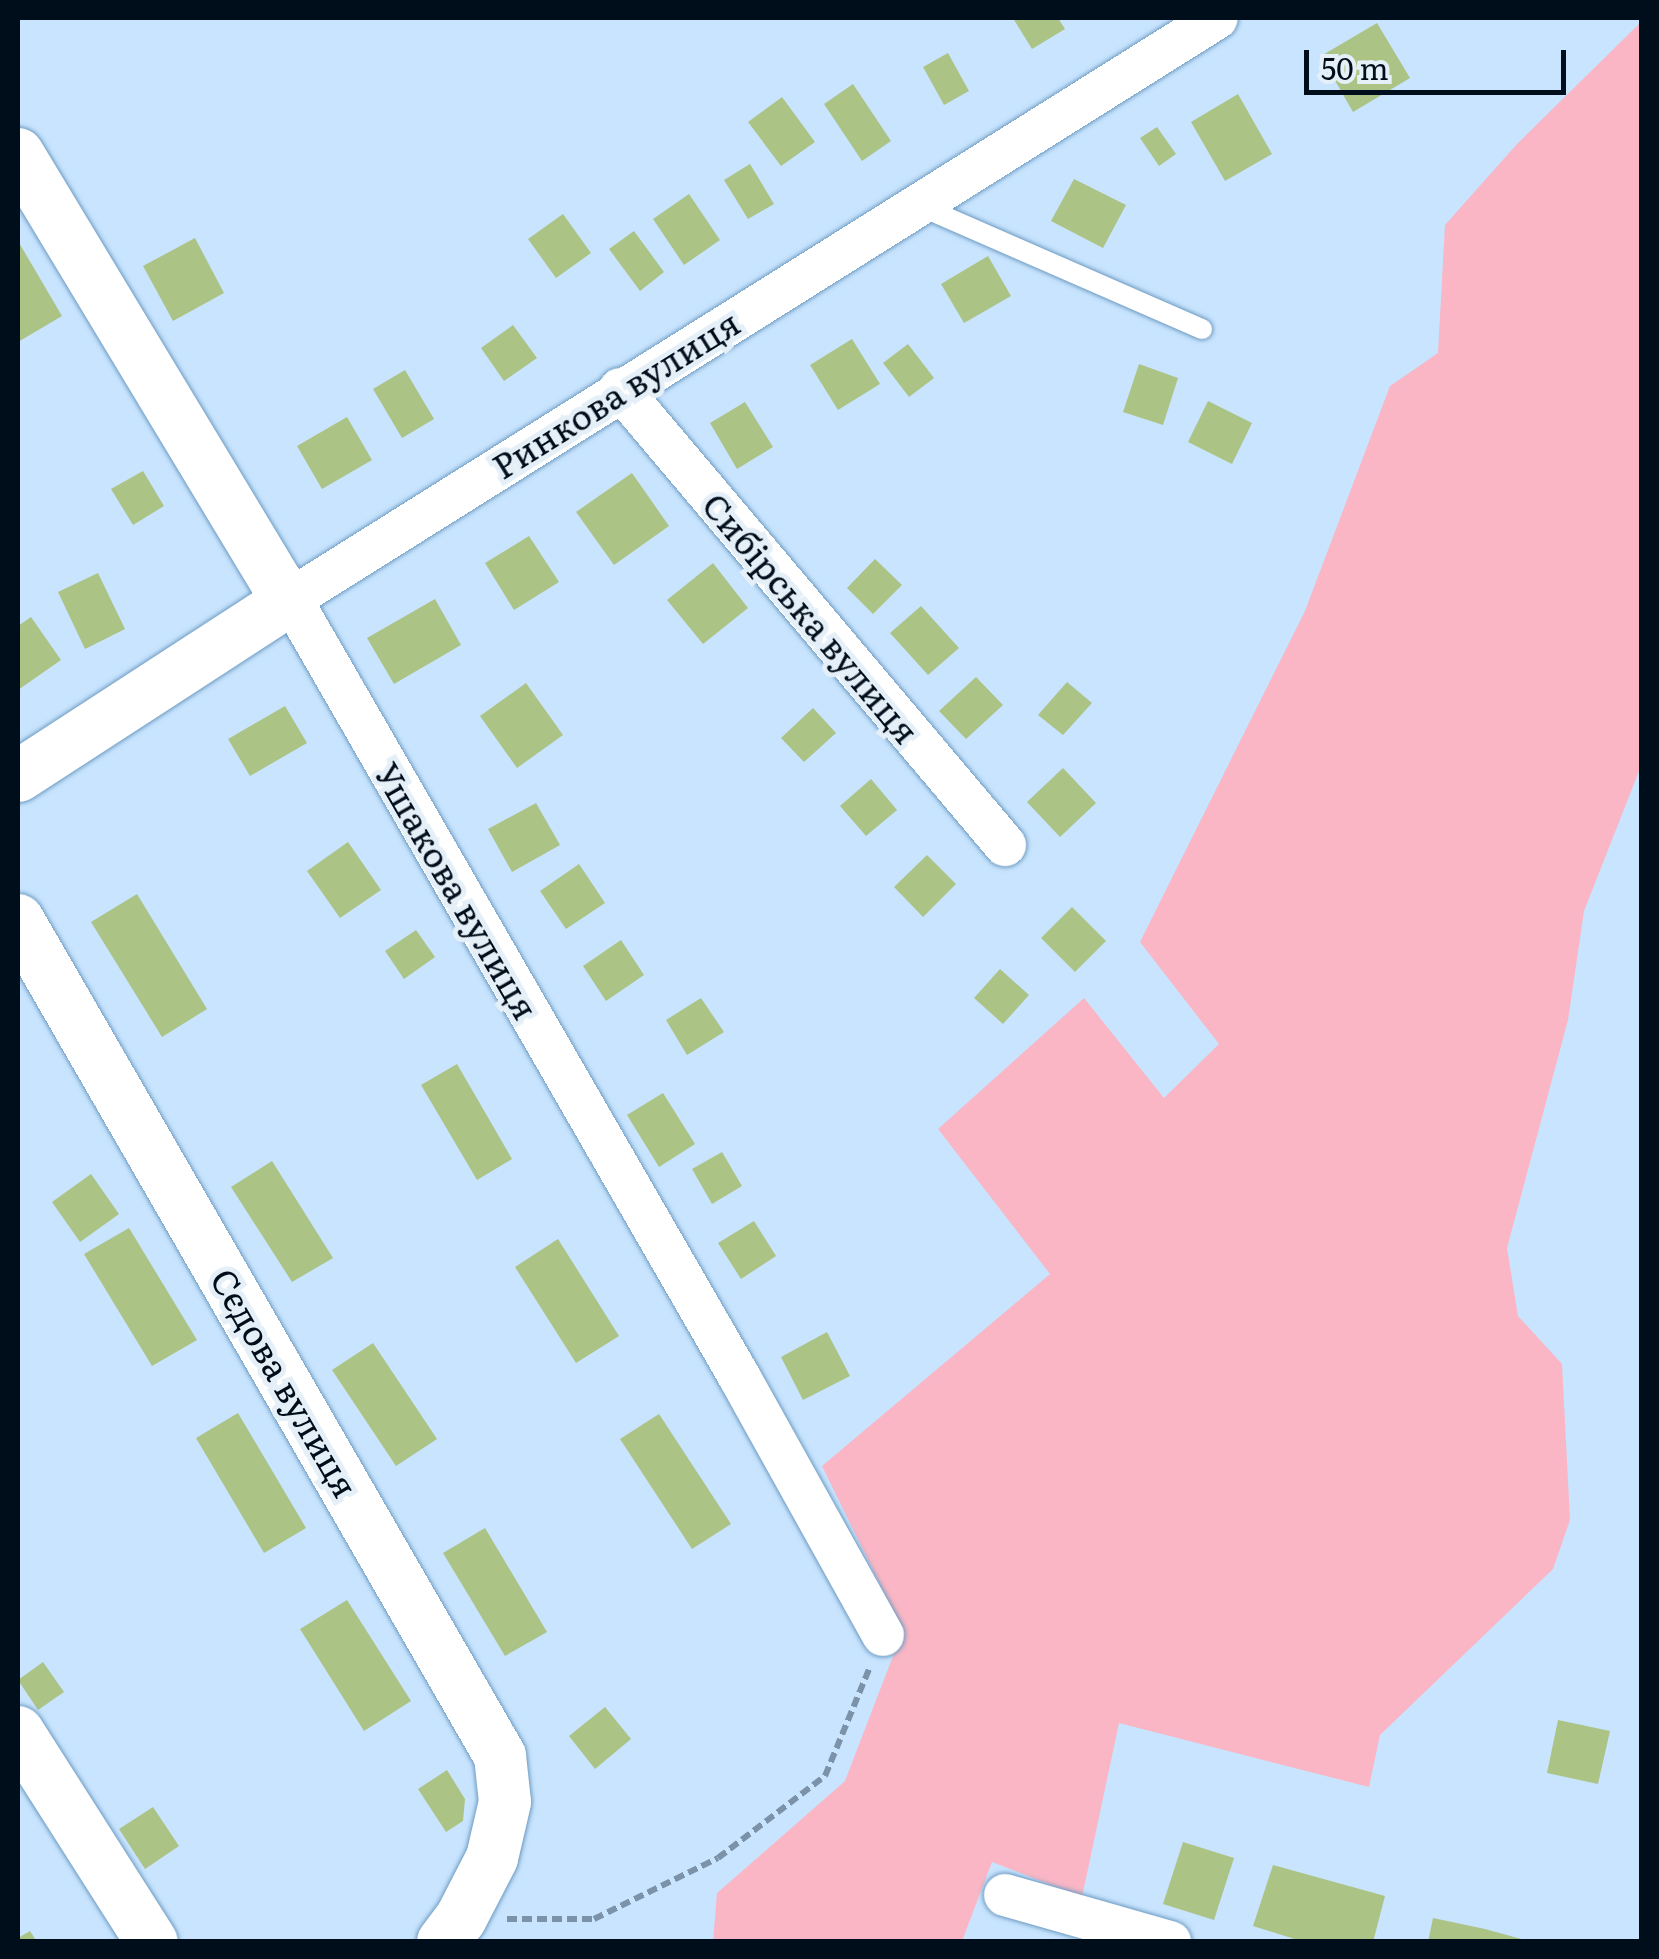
<!DOCTYPE html>
<meta charset="utf-8">
<style>
body{margin:0}
#map{position:relative;width:1659px;height:1959px;overflow:hidden;background:#c8e4fe;font-family:Literata,serif}
div>[style]{position:absolute}
.green>*{inset:0;background:#fab6c4}
.building>*{inset:0;background:#acc386}
.path>*{height:6px;margin-top:-3px;transform-origin:0;background:repeating-linear-gradient(90deg,#7c92a8 0 10px,transparent 0 15px)}
.roads{filter:drop-shadow(0 0 2px #6d9bc2) drop-shadow(0 0 2px #6d9bc2)}
.service>*{height:20px;margin:-10px;padding:0 10px;transform-origin:10px;border-radius:10px;background:#fff}
.minor>*{height:42px;margin:-21px;padding:0 21px;transform-origin:21px;border-radius:21px;background:#fff}
.tertiary>*{height:52px;margin:-26px;padding:0 26px;transform-origin:26px;border-radius:26px;background:#fff}
span{translate:-50% -50%;white-space:nowrap;text-align:center;line-height:1.15;-webkit-text-stroke:10px #e5eff7;paint-order:stroke}
.street-label{font-size:35px;color:#000d1b}
.frame{position:absolute;inset:0;border:20px solid #000d1b;pointer-events:none}
.scale{position:absolute;left:1304px;top:50px;width:262px;height:45px;box-sizing:border-box;border:5px solid #000d1b;border-top:0;padding-left:12px;font-size:30px;line-height:35px;white-space:nowrap;color:#000d1b;-webkit-text-stroke:8px #e5eff7;paint-order:stroke}
</style>
<div id="map">
<div class="green">
<div style="clip-path:polygon(1641px 22px,1641px 766px,1584px 911px,1568px 1020px,1507px 1248px,1518px 1316px,1562px 1364px,1570px 1520px,1553px 1569px,1380px 1735px,1369px 1787px,1119px 1723px,1082px 1897px,992px 1862px,962px 1941px,713px 1942px,717px 1893px,845px 1781px,898px 1643px,894px 1613px,822px 1466px,1050px 1274px,938px 1129px,1084px 998px,1164px 1098px,1219px 1044px,1140px 942px,1305px 611px,1390px 386px,1438px 353px,1445px 225px,1517px 144px)"></div>
</div>
<div class="building">
<div style="clip-path:polygon(1013px 18px,1058px 18px,1065px 29px,1032px 49px)"></div>
<div style="clip-path:polygon(1377px 23px,1410px 78px,1353px 112px,1321px 56px)"></div>
<div style="clip-path:polygon(948px 53px,969px 91px,944px 105px,923px 67px)"></div>
<div style="clip-path:polygon(853px 84px,891px 141px,862px 161px,824px 104px)"></div>
<div style="clip-path:polygon(1238px 94px,1272px 154px,1225px 181px,1191px 122px)"></div>
<div style="clip-path:polygon(782px 97px,815px 142px,781px 166px,748px 122px)"></div>
<div style="clip-path:polygon(1157px 127px,1176px 154px,1159px 166px,1140px 138px)"></div>
<div style="clip-path:polygon(750px 164px,774px 204px,748px 219px,724px 180px)"></div>
<div style="clip-path:polygon(1074px 179px,1126px 205px,1103px 248px,1051px 221px)"></div>
<div style="clip-path:polygon(689px 194px,720px 240px,684px 265px,653px 219px)"></div>
<div style="clip-path:polygon(563px 214px,591px 253px,556px 278px,528px 239px)"></div>
<div style="clip-path:polygon(634px 231px,664px 272px,640px 291px,609px 249px)"></div>
<div style="clip-path:polygon(195px 238px,224px 293px,173px 321px,143px 266px)"></div>
<div style="clip-path:polygon(18px 241px,62px 316px,18px 342px)"></div>
<div style="clip-path:polygon(988px 256px,1011px 296px,964px 323px,941px 284px)"></div>
<div style="clip-path:polygon(513px 325px,537px 358px,504px 381px,481px 348px)"></div>
<div style="clip-path:polygon(852px 339px,880px 384px,838px 410px,810px 365px)"></div>
<div style="clip-path:polygon(908px 344px,934px 378px,909px 397px,883px 363px)"></div>
<div style="clip-path:polygon(1139px 364px,1178px 378px,1163px 425px,1123px 412px)"></div>
<div style="clip-path:polygon(405px 370px,434px 419px,402px 438px,373px 389px)"></div>
<div style="clip-path:polygon(1208px 401px,1252px 423px,1232px 464px,1188px 442px)"></div>
<div style="clip-path:polygon(745px 402px,773px 447px,737px 469px,710px 423px)"></div>
<div style="clip-path:polygon(347px 417px,372px 460px,322px 489px,297px 446px)"></div>
<div style="clip-path:polygon(143px 471px,164px 506px,133px 525px,111px 489px)"></div>
<div style="clip-path:polygon(632px 473px,669px 526px,614px 565px,576px 512px)"></div>
<div style="clip-path:polygon(529px 536px,559px 582px,514px 610px,485px 563px)"></div>
<div style="clip-path:polygon(875px 559px,902px 585px,873px 614px,847px 588px)"></div>
<div style="clip-path:polygon(713px 563px,748px 608px,703px 644px,667px 600px)"></div>
<div style="clip-path:polygon(98px 573px,125px 629px,85px 649px,58px 592px)"></div>
<div style="clip-path:polygon(435px 599px,461px 645px,394px 684px,367px 638px)"></div>
<div style="clip-path:polygon(921px 606px,959px 648px,928px 675px,890px 633px)"></div>
<div style="clip-path:polygon(31px 617px,61px 660px,18px 690px,18px 626px)"></div>
<div style="clip-path:polygon(976px 677px,1003px 705px,966px 739px,939px 711px)"></div>
<div style="clip-path:polygon(1067px 682px,1092px 703px,1063px 735px,1038px 715px)"></div>
<div style="clip-path:polygon(526px 683px,563px 735px,517px 768px,480px 716px)"></div>
<div style="clip-path:polygon(285px 706px,307px 743px,250px 776px,228px 739px)"></div>
<div style="clip-path:polygon(813px 708px,836px 733px,804px 762px,781px 738px)"></div>
<div style="clip-path:polygon(1063px 768px,1096px 803px,1060px 837px,1027px 802px)"></div>
<div style="clip-path:polygon(871px 779px,897px 810px,866px 836px,840px 806px)"></div>
<div style="clip-path:polygon(536px 803px,560px 845px,512px 872px,488px 829px)"></div>
<div style="clip-path:polygon(348px 842px,381px 890px,340px 918px,307px 871px)"></div>
<div style="clip-path:polygon(927px 855px,956px 884px,923px 917px,894px 887px)"></div>
<div style="clip-path:polygon(579px 864px,605px 903px,566px 929px,540px 891px)"></div>
<div style="clip-path:polygon(137px 894px,207px 1009px,162px 1037px,91px 922px)"></div>
<div style="clip-path:polygon(1072px 907px,1106px 941px,1075px 972px,1041px 938px)"></div>
<div style="clip-path:polygon(416px 930px,435px 957px,404px 979px,385px 951px)"></div>
<div style="clip-path:polygon(621px 940px,644px 975px,606px 1001px,583px 966px)"></div>
<div style="clip-path:polygon(1000px 969px,1029px 995px,1003px 1024px,974px 998px)"></div>
<div style="clip-path:polygon(701px 998px,724px 1032px,687px 1055px,666px 1020px)"></div>
<div style="clip-path:polygon(457px 1064px,512px 1159px,477px 1180px,421px 1085px)"></div>
<div style="clip-path:polygon(663px 1093px,695px 1144px,659px 1167px,627px 1115px)"></div>
<div style="clip-path:polygon(722px 1152px,742px 1186px,712px 1204px,692px 1169px)"></div>
<div style="clip-path:polygon(272px 1161px,333px 1258px,292px 1282px,231px 1187px)"></div>
<div style="clip-path:polygon(91px 1174px,119px 1214px,80px 1242px,52px 1202px)"></div>
<div style="clip-path:polygon(754px 1221px,776px 1256px,741px 1279px,718px 1243px)"></div>
<div style="clip-path:polygon(129px 1228px,197px 1340px,152px 1366px,84px 1254px)"></div>
<div style="clip-path:polygon(558px 1239px,619px 1336px,576px 1363px,515px 1267px)"></div>
<div style="clip-path:polygon(827px 1332px,850px 1376px,803px 1400px,781px 1357px)"></div>
<div style="clip-path:polygon(373px 1343px,437px 1439px,396px 1466px,332px 1370px)"></div>
<div style="clip-path:polygon(238px 1413px,306px 1528px,264px 1553px,196px 1438px)"></div>
<div style="clip-path:polygon(659px 1414px,731px 1524px,692px 1549px,620px 1439px)"></div>
<div style="clip-path:polygon(485px 1528px,547px 1632px,505px 1656px,443px 1553px)"></div>
<div style="clip-path:polygon(347px 1600px,411px 1701px,364px 1731px,300px 1629px)"></div>
<div style="clip-path:polygon(43px 1662px,64px 1692px,38px 1710px,18px 1680px)"></div>
<div style="clip-path:polygon(605px 1707px,631px 1739px,595px 1769px,569px 1736px)"></div>
<div style="clip-path:polygon(1558px 1720px,1610px 1731px,1598px 1784px,1547px 1773px)"></div>
<div style="clip-path:polygon(447px 1770px,465px 1799px,463px 1821px,446px 1832px,418px 1789px)"></div>
<div style="clip-path:polygon(153px 1807px,179px 1846px,145px 1869px,119px 1829px)"></div>
<div style="clip-path:polygon(1183px 1842px,1234px 1858px,1214px 1920px,1163px 1904px)"></div>
<div style="clip-path:polygon(1273px 1865px,1385px 1896px,1373px 1942px,1304px 1942px,1253px 1926px)"></div>
<div style="clip-path:polygon(1433px 1918px,1485px 1929px,1532px 1942px,1428px 1942px)"></div>
<div style="clip-path:polygon(30px 1931px,37px 1942px,18px 1942px,18px 1938px)"></div>
</div>
<div class="path">
<div style="left:507px;top:1919px;width:87px"></div>
<div style="left:594px;top:1919px;width:138px;rotate:-26.2deg"></div>
<div style="left:718px;top:1858px;width:135px;rotate:-37.5deg"></div>
<div style="left:825px;top:1776px;width:118px;rotate:-67.6deg"></div>
</div>
<div class="roads">
<div class="service">
<div style="left:918px;top:205px;width:310px;rotate:23.6deg"></div>
</div>
<div class="minor">
<div style="left:620px;top:389px;width:597px;rotate:49.83deg"></div>
<div style="left:883px;top:1635px;width:294px;rotate:-119.1deg"></div>
<div style="left:740px;top:1378px;width:899px;rotate:-119.96deg"></div>
<div style="left:291px;top:599px;width:1093px;rotate:-32.11deg"></div>
<div style="left:1005px;top:1895px;width:172px;rotate:15.9deg"></div>
</div>
<div class="tertiary">
<div style="left:18px;top:154px;width:500px;rotate:58.9deg"></div>
<div style="left:276px;top:582px;width:23px;rotate:49deg"></div>
<div style="left:291px;top:599px;width:325px;rotate:147deg"></div>
<div style="left:18px;top:920px;width:965px;rotate:60.03deg"></div>
<div style="left:500px;top:1756px;width:46px;rotate:83.8deg"></div>
<div style="left:505px;top:1802px;width:57px;rotate:103.1deg"></div>
<div style="left:492px;top:1858px;width:68px;rotate:117.3deg"></div>
<div style="left:461px;top:1918px;width:30px;rotate:127deg"></div>
<div style="left:18px;top:1732px;width:249px;rotate:57.5deg"></div>
</div>
</div>
<div class="street-label">
<span style="left:615px;top:393px;rotate:-32deg">Ринкова вулиця</span>
<span style="left:812px;top:617px;rotate:50deg">Сибірська вулиця</span>
<span style="left:458px;top:890px;rotate:60deg">Ушакова вулиця</span>
<span style="left:286px;top:1382px;rotate:60deg">Сєдова вулиця</span>
</div>
<div class="frame"></div>
<div class="scale">50 m</div>
</div>
